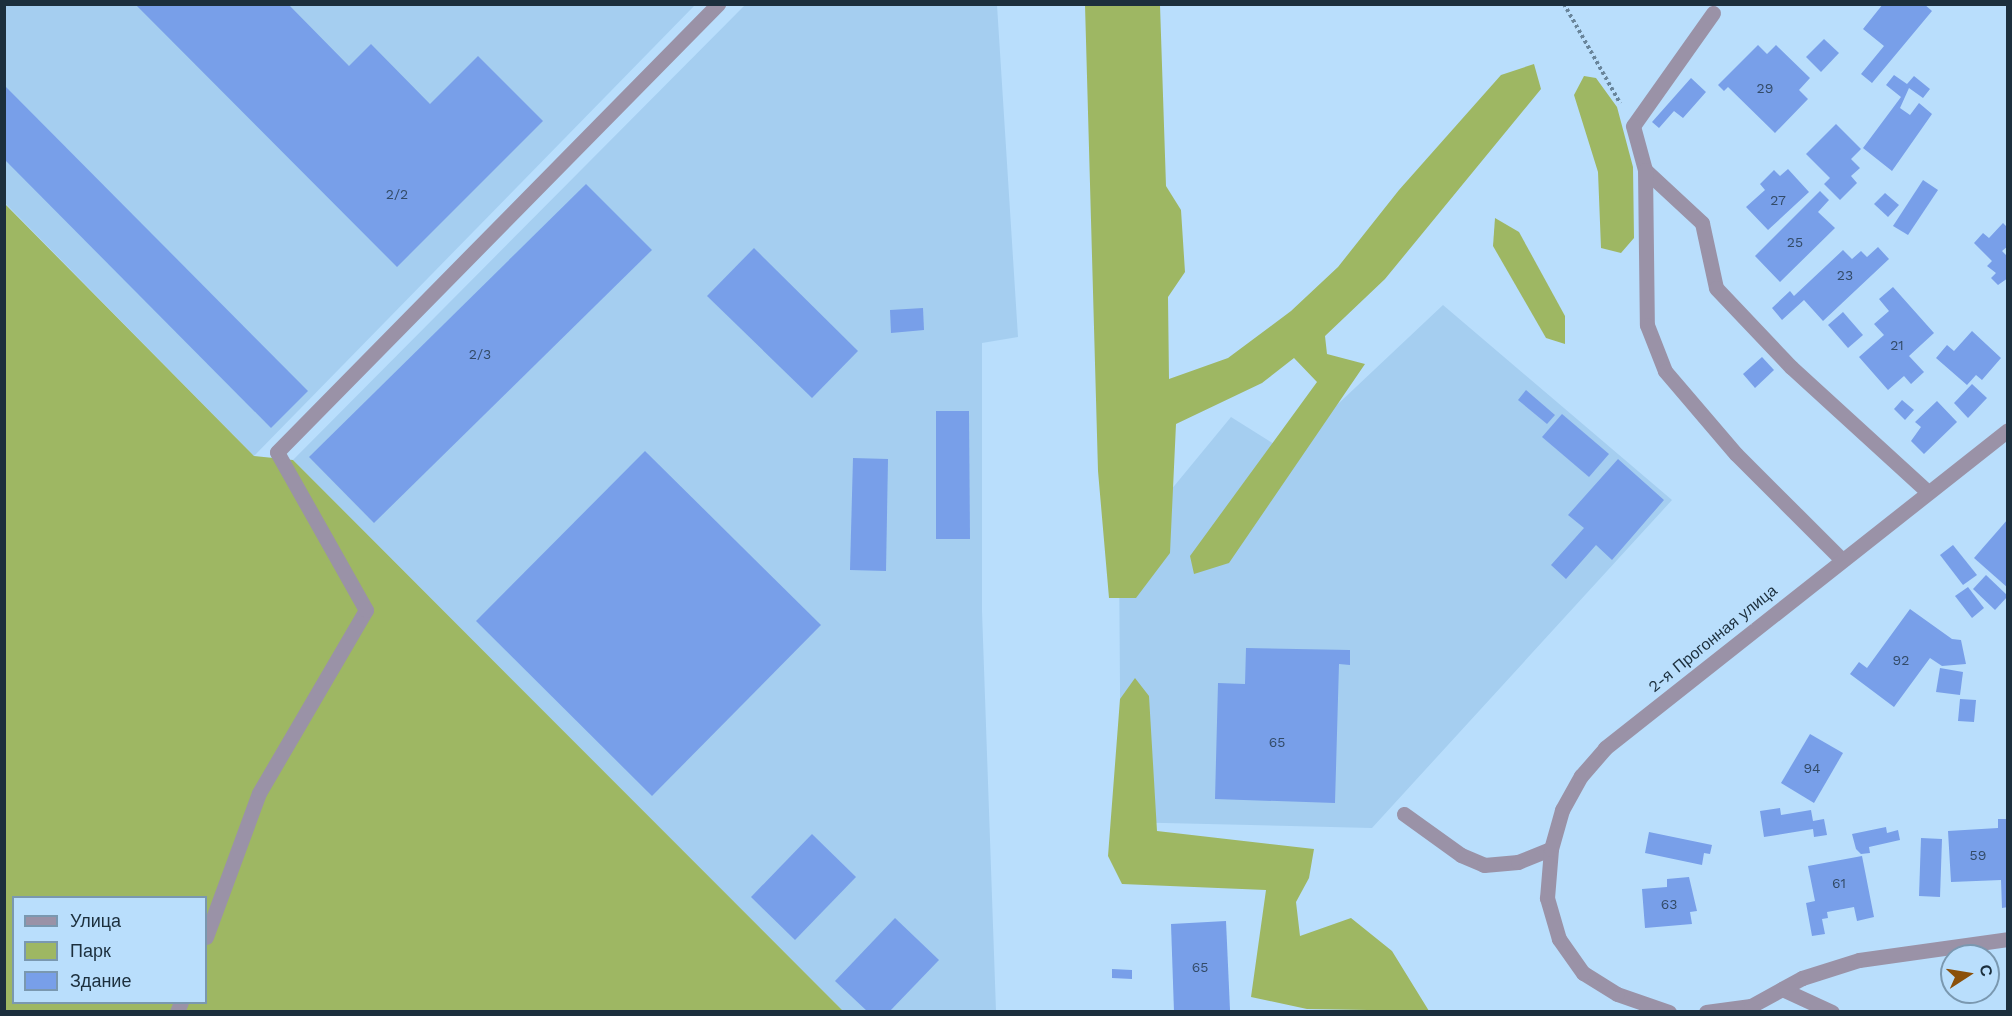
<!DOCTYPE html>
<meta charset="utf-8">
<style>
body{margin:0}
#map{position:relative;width:2012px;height:1016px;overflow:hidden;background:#b9defc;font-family:"Work Sans",sans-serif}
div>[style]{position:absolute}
.built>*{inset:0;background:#a5cef0}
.green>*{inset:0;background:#9eb763}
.building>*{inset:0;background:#789fe9}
.path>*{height:4px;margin-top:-2px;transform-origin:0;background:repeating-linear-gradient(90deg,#69859b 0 3px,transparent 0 6px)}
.service>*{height:15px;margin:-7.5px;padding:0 7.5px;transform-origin:7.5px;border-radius:7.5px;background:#9a92a7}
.minor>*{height:15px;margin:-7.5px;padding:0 7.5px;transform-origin:7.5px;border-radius:7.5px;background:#9a92a7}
span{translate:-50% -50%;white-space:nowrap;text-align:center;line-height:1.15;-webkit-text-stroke:5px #b9defc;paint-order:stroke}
.number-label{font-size:14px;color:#334b68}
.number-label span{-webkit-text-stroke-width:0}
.street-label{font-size:16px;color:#1c2f3d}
.frame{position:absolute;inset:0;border:6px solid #1c2f3d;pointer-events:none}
.legend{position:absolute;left:12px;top:896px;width:195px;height:108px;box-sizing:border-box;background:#b9defc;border:2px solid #7a98b0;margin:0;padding:8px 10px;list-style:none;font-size:18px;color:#1c2f3d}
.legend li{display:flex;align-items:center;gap:12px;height:30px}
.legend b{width:30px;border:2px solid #7a98b0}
.north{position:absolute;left:1940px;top:944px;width:60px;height:60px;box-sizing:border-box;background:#b9defc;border:2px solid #7a98b0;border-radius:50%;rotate:78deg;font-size:16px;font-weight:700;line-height:24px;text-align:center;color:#1c2f3d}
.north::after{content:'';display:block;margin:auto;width:21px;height:27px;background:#8b500a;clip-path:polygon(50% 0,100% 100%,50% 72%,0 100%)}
</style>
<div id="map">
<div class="built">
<div style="clip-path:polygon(4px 5px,695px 5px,254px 456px,5px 203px)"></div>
<div style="clip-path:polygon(745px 5px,997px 5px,1018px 337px,982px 343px,982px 611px,996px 1011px,843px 1011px,293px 460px)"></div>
<div style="clip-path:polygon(1443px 305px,1672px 500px,1372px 828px,1121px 822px,1119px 553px,1231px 417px,1287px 452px)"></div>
</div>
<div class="green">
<div style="clip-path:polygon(1085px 5px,1160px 5px,1166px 186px,1181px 210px,1185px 272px,1168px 297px,1169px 379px,1228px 358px,1291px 311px,1338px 267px,1399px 190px,1501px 75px,1534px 64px,1541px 89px,1385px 279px,1325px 336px,1327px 354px,1365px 364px,1229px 563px,1194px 574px,1190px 556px,1317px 382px,1294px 358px,1262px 383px,1176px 424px,1170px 553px,1136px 598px,1109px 598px,1098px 471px)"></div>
<div style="clip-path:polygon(1584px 76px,1596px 78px,1617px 107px,1633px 167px,1634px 238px,1621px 253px,1601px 248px,1598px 172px,1574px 95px)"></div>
<div style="clip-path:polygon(evenodd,4px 203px,254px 456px,293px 460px,843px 1011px,5px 1011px,4px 203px,14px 898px,206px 898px,206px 1002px,14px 1002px,14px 898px)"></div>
<div style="clip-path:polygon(1495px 218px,1519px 232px,1565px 316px,1565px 344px,1546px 338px,1493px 246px)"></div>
<div style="clip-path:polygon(1135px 678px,1149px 696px,1157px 831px,1314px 849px,1309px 878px,1296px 902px,1300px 936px,1351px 918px,1392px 951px,1429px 1011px,1307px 1009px,1251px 997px,1266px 890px,1122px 884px,1108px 856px,1120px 699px)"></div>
</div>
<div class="building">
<div style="clip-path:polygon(135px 4px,288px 4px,349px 66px,371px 44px,430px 104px,478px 56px,543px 121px,397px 267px)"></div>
<div style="clip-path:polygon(1883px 4px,1924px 4px,1932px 11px,1872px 83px,1861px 74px,1884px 46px,1863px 29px)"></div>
<div style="clip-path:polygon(1824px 39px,1839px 53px,1821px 72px,1806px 57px)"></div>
<div style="clip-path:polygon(1758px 45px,1767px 54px,1776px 45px,1810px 78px,1799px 90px,1808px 99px,1775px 133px,1728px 87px,1724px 91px,1718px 85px)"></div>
<div style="clip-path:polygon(1894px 75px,1907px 84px,1914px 76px,1930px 89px,1923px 98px,1909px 88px,1900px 108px,1910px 115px,1919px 103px,1932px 114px,1892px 171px,1863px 148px,1901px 97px,1886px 85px)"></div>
<div style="clip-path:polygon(1691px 78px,1706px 92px,1683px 118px,1674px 111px,1659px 128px,1652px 122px)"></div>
<div style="clip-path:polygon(5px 86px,308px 391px,271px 428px,5px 160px)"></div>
<div style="clip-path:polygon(1836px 124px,1861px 149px,1851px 159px,1860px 168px,1851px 176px,1857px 183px,1840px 200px,1824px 184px,1830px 178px,1806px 154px)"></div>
<div style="clip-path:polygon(1788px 169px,1809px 192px,1768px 230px,1746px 207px,1765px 190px,1760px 184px,1774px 170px,1780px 176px)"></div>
<div style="clip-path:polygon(1923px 180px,1938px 190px,1908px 235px,1893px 226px)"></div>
<div style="clip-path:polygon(586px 184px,652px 250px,374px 523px,309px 457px)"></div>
<div style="clip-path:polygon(1820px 191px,1829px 200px,1818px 212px,1835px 228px,1780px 282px,1755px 256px)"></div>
<div style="clip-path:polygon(1885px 193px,1899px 205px,1888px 217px,1874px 204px)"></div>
<div style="clip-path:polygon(2003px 223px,2008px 228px,2008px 246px,2002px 251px,2008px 257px,2008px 278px,1998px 285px,1991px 278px,1996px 273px,1987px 266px,1992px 261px,1974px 243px,1983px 233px,1989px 238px)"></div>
<div style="clip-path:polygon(1878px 247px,1889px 259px,1823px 321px,1804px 300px,1782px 320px,1772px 308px,1790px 291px,1794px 296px,1843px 250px,1852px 259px,1861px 251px,1867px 257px)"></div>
<div style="clip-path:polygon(754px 248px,858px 351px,812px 398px,707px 296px)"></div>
<div style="clip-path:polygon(1893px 287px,1934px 333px,1909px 356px,1924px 372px,1911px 384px,1904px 376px,1888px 390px,1859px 357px,1884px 335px,1874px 324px,1889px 311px,1879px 299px)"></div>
<div style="clip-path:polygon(923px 308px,924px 330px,891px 333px,890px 310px)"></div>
<div style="clip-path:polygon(1843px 312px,1863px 335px,1848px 348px,1828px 325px)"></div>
<div style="clip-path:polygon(1972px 331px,2001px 358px,1982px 380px,1976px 375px,1967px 385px,1936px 358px,1947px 345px,1954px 351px)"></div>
<div style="clip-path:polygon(1762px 357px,1774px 370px,1755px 388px,1743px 374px)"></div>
<div style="clip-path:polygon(1972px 384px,1987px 398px,1968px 418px,1954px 403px)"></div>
<div style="clip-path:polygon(1526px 390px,1555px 415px,1547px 424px,1518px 400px)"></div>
<div style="clip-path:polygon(1902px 400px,1914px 410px,1905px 420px,1894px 409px)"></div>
<div style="clip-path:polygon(1937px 401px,1957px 422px,1924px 454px,1911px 441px,1921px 427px,1915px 422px)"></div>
<div style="clip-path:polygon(936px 411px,969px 411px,970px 539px,936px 539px)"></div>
<div style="clip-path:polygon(1562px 414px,1609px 454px,1589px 477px,1542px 437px)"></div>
<div style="clip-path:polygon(645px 451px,821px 625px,652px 796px,476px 621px)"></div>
<div style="clip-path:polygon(853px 458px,888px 459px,886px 571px,850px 570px)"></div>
<div style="clip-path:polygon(1618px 459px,1664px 500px,1612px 560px,1596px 545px,1566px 579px,1551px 565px,1584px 528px,1568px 515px)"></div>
<div style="clip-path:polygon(2008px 519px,2008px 588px,1974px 558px)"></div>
<div style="clip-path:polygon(1953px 545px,1977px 575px,1963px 585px,1940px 555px)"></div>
<div style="clip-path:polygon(1986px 575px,2008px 596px,1995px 610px,1973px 589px)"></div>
<div style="clip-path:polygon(1968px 587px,1984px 608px,1972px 618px,1955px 596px)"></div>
<div style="clip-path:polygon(1910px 609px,1952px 639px,1961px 640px,1966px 664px,1942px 666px,1930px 658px,1894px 707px,1850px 674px,1859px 662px,1867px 668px)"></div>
<div style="clip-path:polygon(1246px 648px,1350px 650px,1350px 665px,1339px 664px,1335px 803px,1215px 799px,1218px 683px,1245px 684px)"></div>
<div style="clip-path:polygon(1940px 668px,1963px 672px,1960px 695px,1936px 692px)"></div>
<div style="clip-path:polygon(1960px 699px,1976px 700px,1974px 722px,1958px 721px)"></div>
<div style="clip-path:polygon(1810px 734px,1843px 753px,1814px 803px,1781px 783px)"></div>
<div style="clip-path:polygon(1780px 808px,1781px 815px,1811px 810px,1813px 821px,1824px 819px,1827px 835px,1814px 837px,1813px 829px,1764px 837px,1760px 811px)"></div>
<div style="clip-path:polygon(1998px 819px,2008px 819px,2008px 907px,2002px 908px,2001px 880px,1951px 882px,1948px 831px,1998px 828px)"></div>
<div style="clip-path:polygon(1886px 827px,1887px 833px,1898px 830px,1900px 840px,1869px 847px,1870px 853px,1861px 854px,1856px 849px,1852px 834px)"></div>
<div style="clip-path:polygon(1649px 832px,1712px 845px,1710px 854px,1704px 853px,1702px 865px,1645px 853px)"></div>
<div style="clip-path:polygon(812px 834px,856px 877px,795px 940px,751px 897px)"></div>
<div style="clip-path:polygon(1921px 838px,1942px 839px,1940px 897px,1919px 896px)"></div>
<div style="clip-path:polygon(1862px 856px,1874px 917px,1857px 921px,1854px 907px,1827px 912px,1828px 918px,1822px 919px,1825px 934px,1812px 936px,1806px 903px,1815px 901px,1808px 866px)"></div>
<div style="clip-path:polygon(1689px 877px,1697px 911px,1690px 912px,1692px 924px,1645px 928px,1642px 889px,1667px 887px,1667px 879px)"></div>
<div style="clip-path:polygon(895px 918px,939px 960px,889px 1012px,868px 1012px,835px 981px)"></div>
<div style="clip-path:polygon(1226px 921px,1230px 1010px,1174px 1012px,1171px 924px)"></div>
<div style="clip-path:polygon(1112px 969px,1132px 970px,1132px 979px,1112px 978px)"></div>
</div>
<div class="path">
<div style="left:1564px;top:4px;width:114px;rotate:60.5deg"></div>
</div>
<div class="service">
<div style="left:1713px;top:13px;width:138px;rotate:125.3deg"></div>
<div style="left:1633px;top:126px;width:46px;rotate:74.7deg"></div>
<div style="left:1645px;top:170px;width:78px;rotate:42.9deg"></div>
<div style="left:1702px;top:223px;width:66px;rotate:77.8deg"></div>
<div style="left:1716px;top:288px;width:109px;rotate:46.5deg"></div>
<div style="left:1791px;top:367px;width:185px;rotate:42.4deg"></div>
<div style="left:1645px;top:170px;width:155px;rotate:89.3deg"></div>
<div style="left:1647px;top:325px;width:49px;rotate:68.6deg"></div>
<div style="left:1665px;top:371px;width:109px;rotate:49.5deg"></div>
<div style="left:1736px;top:454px;width:150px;rotate:45deg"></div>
<div style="left:1404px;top:814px;width:70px;rotate:35.7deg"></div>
<div style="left:1461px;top:855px;width:25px;rotate:23deg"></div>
<div style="left:1484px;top:865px;width:34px;rotate:-5deg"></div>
<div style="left:1518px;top:862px;width:35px;rotate:-22deg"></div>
<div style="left:1782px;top:989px;width:55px;rotate:24.7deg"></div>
</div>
<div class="minor">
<div style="left:206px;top:937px;width:153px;rotate:-69.8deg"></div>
<div style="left:259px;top:793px;width:212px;rotate:-59.7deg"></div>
<div style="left:366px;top:610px;width:181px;rotate:-119.4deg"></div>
<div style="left:277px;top:452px;width:629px;rotate:-45.45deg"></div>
<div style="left:177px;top:1012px;width:11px;rotate:-68deg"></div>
<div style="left:1669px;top:1012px;width:55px;rotate:-160.9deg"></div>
<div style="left:1617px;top:994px;width:40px;rotate:-148deg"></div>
<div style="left:1583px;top:973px;width:42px;rotate:-125.2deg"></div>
<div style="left:1559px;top:939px;width:43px;rotate:-106.3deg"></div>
<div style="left:1547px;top:898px;width:49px;rotate:-85.3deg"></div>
<div style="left:1551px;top:849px;width:41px;rotate:-74.2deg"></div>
<div style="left:1562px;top:810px;width:39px;rotate:-61deg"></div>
<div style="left:1581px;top:776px;width:37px;rotate:-49deg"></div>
<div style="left:1605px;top:748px;width:513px;rotate:-38.28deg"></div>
<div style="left:1706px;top:1012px;width:45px;rotate:-7.6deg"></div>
<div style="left:1751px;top:1006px;width:58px;rotate:-28.8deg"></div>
<div style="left:1802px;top:978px;width:60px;rotate:-17.5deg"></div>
<div style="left:1859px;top:960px;width:150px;rotate:-8deg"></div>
</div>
<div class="number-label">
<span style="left:1765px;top:88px">29</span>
<span style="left:397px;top:194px">2/2</span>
<span style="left:1778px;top:200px">27</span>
<span style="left:1795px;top:242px">25</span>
<span style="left:1845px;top:275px">23</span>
<span style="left:1897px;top:345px">21</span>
<span style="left:480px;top:354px">2/3</span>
<span style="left:1901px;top:660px">92</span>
<span style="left:1277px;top:742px">65</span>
<span style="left:1812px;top:768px">94</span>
<span style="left:1978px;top:855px">59</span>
<span style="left:1839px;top:883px">61</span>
<span style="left:1669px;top:904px">63</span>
<span style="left:1200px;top:967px">65</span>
</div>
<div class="street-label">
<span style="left:1713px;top:639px;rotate:-39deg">2-я Прогонная улица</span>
</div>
<div class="frame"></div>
<ul class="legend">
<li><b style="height:8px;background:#9a92a7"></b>Улица</li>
<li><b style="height:16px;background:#9eb763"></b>Парк</li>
<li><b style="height:16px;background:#789fe9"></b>Здание</li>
</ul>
<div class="north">С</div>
</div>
